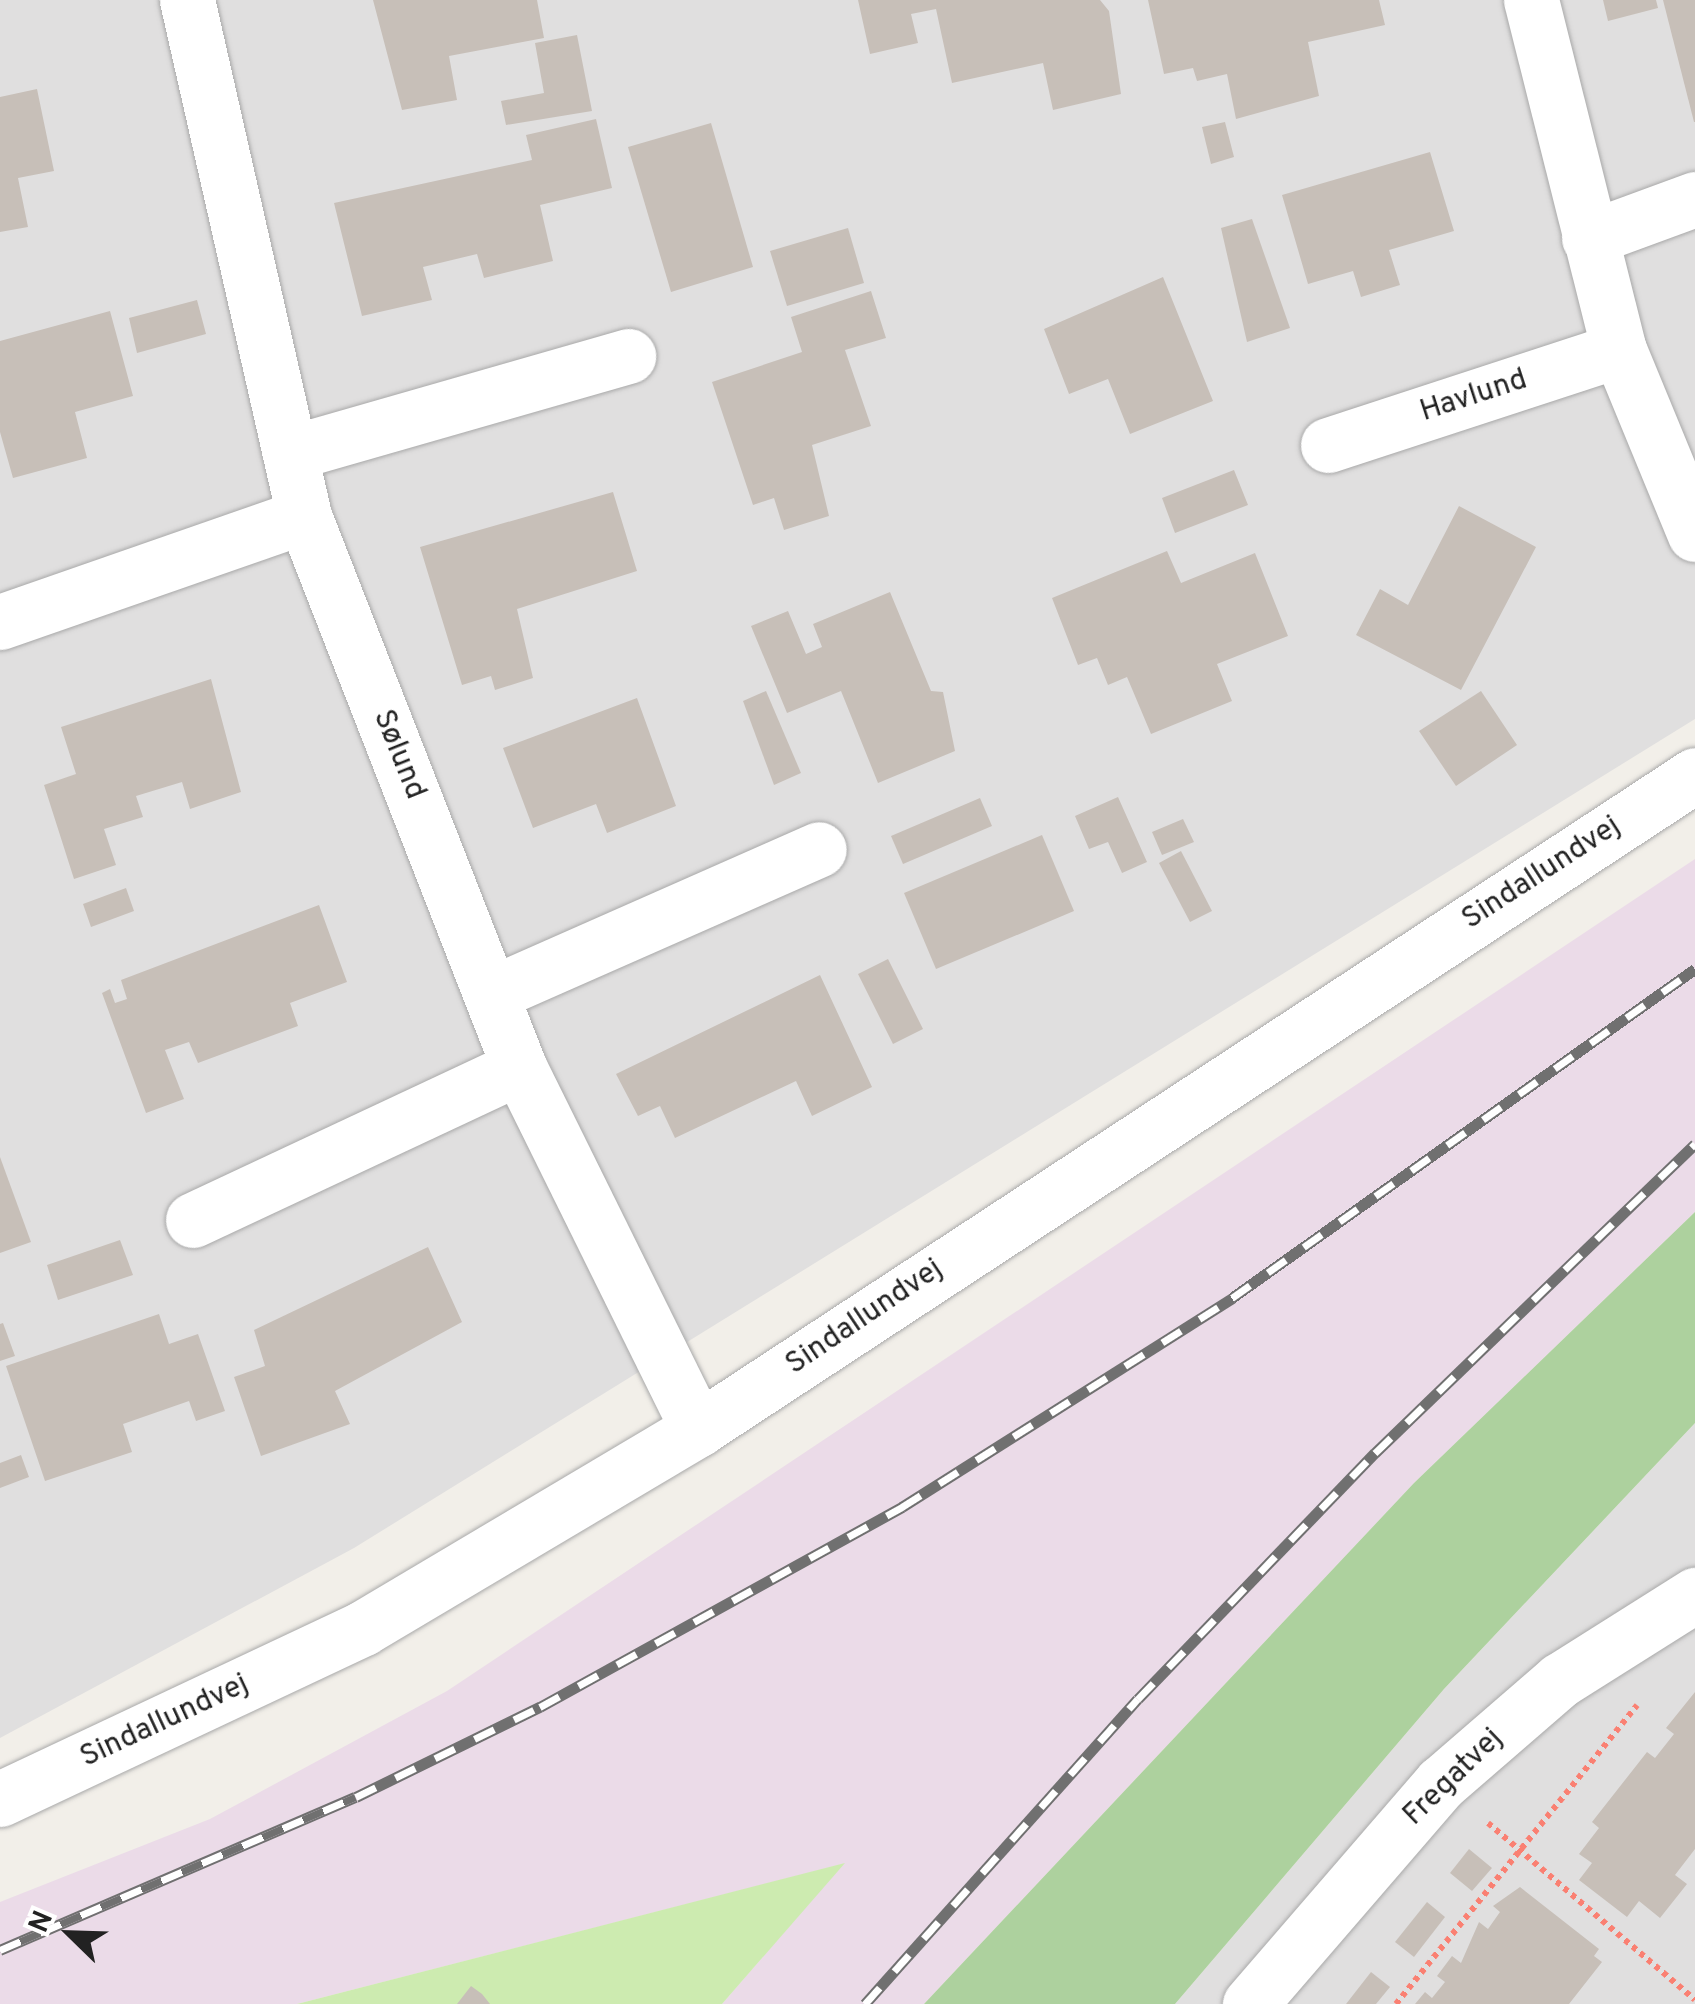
<!DOCTYPE html>
<meta charset="utf-8">
<style>
body{margin:0}
#map{position:relative;width:1695px;height:2004px;overflow:hidden;background:#f2efe9;font-family:Overpass,sans-serif}
div>[style]{position:absolute}
.residential>*{inset:0;background:#e0dfdf}
.industrial>*{inset:0;background:#ebdbe8}
.grass>*{inset:0;background:#cdebb0}
.forest>*{inset:0;background:#add19e}
.building>*{inset:0;background:#c7bfb8}
.path>*{height:6px;margin-top:-3px;transform-origin:0;background:repeating-linear-gradient(90deg,#fa8072 0 5px,transparent 0 10px)}
.roads{filter:drop-shadow(0 0 2px #a9a9a9) drop-shadow(0 0 2px #a9a9a9)}
.street>*{height:55px;margin:-27.5px;padding:0 27.5px;transform-origin:27.5px;border-radius:27.5px;background:#fff}
.rail>*{height:11px;margin-top:-5.5px;transform-origin:0;background:repeating-linear-gradient(90deg,#fff 0 22px,#707070 0 44px);box-sizing:border-box;border-block:2px solid #707070}
span{translate:-50% -50%;white-space:nowrap;text-align:center;line-height:1.15;-webkit-text-stroke:8px #fff;paint-order:stroke}
.street-label{font-size:30px;color:#222}
.north{position:absolute;left:20px;top:1884px;width:100px;height:100px;-webkit-text-stroke:8px #fff;paint-order:stroke;rotate:293deg;font-size:28px;font-weight:700;line-height:40px;text-align:center;color:#222}
.north::after{content:'';display:block;margin:auto;width:35px;height:45px;background:#222;clip-path:polygon(50% 0,100% 100%,50% 72%,0 100%)}
</style>
<div id="map">
<div class="residential">
<div style="clip-path:polygon(0 0,1695px 0,1695px 719px,354px 1548px,0 1738px)"></div>
<div style="clip-path:polygon(1695px 1423px,1695px 2004px,1175px 2004px,1444px 1689px)"></div>
</div>
<div class="industrial">
<div style="clip-path:polygon(1695px 859px,1695px 1212px,1414px 1483px,924px 2004px,722px 2004px,843px 1864px,297px 2004px,0 2004px,0 1902px,210px 1819px,447px 1691px)"></div>
</div>
<div class="grass">
<div style="clip-path:polygon(845px 1863px,722px 2004px,297px 2004px)"></div>
</div>
<div class="forest">
<div style="clip-path:polygon(1695px 1212px,1695px 1423px,1444px 1689px,1175px 2004px,924px 2004px,1414px 1483px)"></div>
</div>
<div class="building">
<div style="clip-path:polygon(373px 0,537px 0,544px 38px,449px 56px,457px 100px,402px 110px)"></div>
<div style="clip-path:polygon(858px 0,1100px 0,1109px 11px,1121px 94px,1053px 110px,1043px 63px,952px 83px,936px 9px,911px 14px,918px 43px,870px 54px)"></div>
<div style="clip-path:polygon(1148px 0,1379px 0,1385px 25px,1308px 42px,1319px 96px,1236px 119px,1227px 74px,1197px 81px,1193px 68px,1164px 74px)"></div>
<div style="clip-path:polygon(1603px 0,1656px 0,1658px 8px,1608px 21px)"></div>
<div style="clip-path:polygon(1663px 0,1695px 0,1695px 122px,1694px 122px)"></div>
<div style="clip-path:polygon(577px 35px,592px 111px,506px 125px,501px 101px,544px 93px,535px 43px)"></div>
<div style="clip-path:polygon(37px 89px,54px 171px,18px 178px,28px 227px,0 232px,0 97px)"></div>
<div style="clip-path:polygon(596px 119px,612px 188px,540px 205px,553px 261px,484px 278px,477px 254px,423px 267px,432px 300px,362px 316px,334px 203px,532px 160px,526px 135px)"></div>
<div style="clip-path:polygon(1225px 122px,1234px 157px,1211px 164px,1202px 127px)"></div>
<div style="clip-path:polygon(711px 123px,753px 267px,671px 292px,628px 147px)"></div>
<div style="clip-path:polygon(1430px 152px,1454px 231px,1389px 250px,1400px 285px,1361px 297px,1353px 271px,1308px 284px,1282px 195px)"></div>
<div style="clip-path:polygon(1252px 219px,1290px 328px,1247px 342px,1221px 228px)"></div>
<div style="clip-path:polygon(848px 228px,864px 283px,787px 306px,770px 251px)"></div>
<div style="clip-path:polygon(1163px 277px,1213px 401px,1130px 434px,1108px 379px,1069px 394px,1044px 329px)"></div>
<div style="clip-path:polygon(871px 291px,886px 338px,845px 350px,871px 426px,812px 445px,829px 516px,784px 530px,774px 498px,753px 505px,712px 382px,802px 352px,791px 317px)"></div>
<div style="clip-path:polygon(197px 300px,206px 334px,137px 353px,129px 318px)"></div>
<div style="clip-path:polygon(110px 311px,133px 396px,75px 412px,87px 458px,13px 478px,0 432px,0 341px)"></div>
<div style="clip-path:polygon(1234px 470px,1248px 505px,1175px 533px,1162px 498px)"></div>
<div style="clip-path:polygon(613px 492px,637px 571px,517px 609px,533px 678px,495px 690px,491px 676px,462px 685px,420px 547px)"></div>
<div style="clip-path:polygon(1459px 506px,1536px 547px,1461px 690px,1356px 635px,1380px 589px,1408px 605px)"></div>
<div style="clip-path:polygon(1167px 551px,1181px 583px,1255px 553px,1288px 636px,1217px 664px,1232px 701px,1151px 734px,1127px 677px,1108px 685px,1097px 658px,1078px 665px,1052px 598px)"></div>
<div style="clip-path:polygon(890px 592px,931px 691px,943px 692px,955px 751px,878px 783px,841px 691px,787px 713px,751px 626px,788px 611px,806px 654px,822px 647px,813px 624px)"></div>
<div style="clip-path:polygon(211px 679px,241px 792px,190px 809px,182px 782px,136px 796px,143px 817px,104px 829px,116px 865px,74px 879px,44px 785px,76px 774px,61px 727px)"></div>
<div style="clip-path:polygon(766px 691px,801px 773px,774px 785px,743px 701px)"></div>
<div style="clip-path:polygon(1481px 691px,1517px 745px,1456px 786px,1419px 731px)"></div>
<div style="clip-path:polygon(637px 698px,676px 806px,607px 833px,596px 804px,533px 828px,503px 748px)"></div>
<div style="clip-path:polygon(1118px 797px,1147px 862px,1122px 873px,1108px 842px,1089px 849px,1075px 816px)"></div>
<div style="clip-path:polygon(980px 798px,992px 826px,903px 864px,891px 836px)"></div>
<div style="clip-path:polygon(1183px 819px,1194px 842px,1162px 855px,1152px 832px)"></div>
<div style="clip-path:polygon(1042px 835px,1074px 911px,936px 969px,904px 893px)"></div>
<div style="clip-path:polygon(1181px 851px,1212px 911px,1190px 922px,1159px 863px)"></div>
<div style="clip-path:polygon(126px 888px,134px 911px,91px 927px,83px 904px)"></div>
<div style="clip-path:polygon(319px 905px,347px 982px,290px 1003px,298px 1026px,198px 1063px,189px 1042px,165px 1050px,184px 1099px,146px 1113px,102px 993px,110px 989px,115px 1003px,127px 999px,121px 980px)"></div>
<div style="clip-path:polygon(888px 959px,923px 1029px,893px 1044px,858px 974px)"></div>
<div style="clip-path:polygon(820px 975px,872px 1087px,812px 1116px,796px 1081px,675px 1138px,660px 1106px,638px 1116px,616px 1074px)"></div>
<div style="clip-path:polygon(0 1157px,31px 1242px,0 1253px)"></div>
<div style="clip-path:polygon(120px 1240px,133px 1275px,58px 1300px,47px 1265px)"></div>
<div style="clip-path:polygon(428px 1247px,462px 1322px,335px 1391px,350px 1424px,261px 1456px,234px 1377px,265px 1366px,254px 1330px)"></div>
<div style="clip-path:polygon(159px 1314px,169px 1344px,198px 1334px,225px 1411px,196px 1421px,189px 1401px,123px 1424px,132px 1452px,45px 1481px,6px 1366px)"></div>
<div style="clip-path:polygon(3px 1323px,15px 1356px,0 1361px,0 1324px)"></div>
<div style="clip-path:polygon(21px 1455px,29px 1477px,0 1488px,0 1463px)"></div>
<div style="clip-path:polygon(1695px 1692px,1695px 1849px,1675px 1875px,1687px 1884px,1660px 1918px,1639px 1901px,1627px 1917px,1579px 1880px,1592px 1863px,1579px 1854px,1599px 1828px,1592px 1822px,1647px 1752px,1655px 1758px,1674px 1734px,1666px 1728px)"></div>
<div style="clip-path:polygon(1469px 1849px,1492px 1868px,1472px 1891px,1450px 1873px)"></div>
<div style="clip-path:polygon(1520px 1887px,1599px 1949px,1594px 1956px,1602px 1962px,1569px 2004px,1415px 2004px,1425px 1992px,1432px 1998px,1445px 1982px,1437px 1976px,1452px 1956px,1461px 1963px,1479px 1922px,1488px 1929px,1500px 1912px,1493px 1906px)"></div>
<div style="clip-path:polygon(1427px 1902px,1445px 1917px,1414px 1957px,1395px 1942px)"></div>
<div style="clip-path:polygon(1371px 1972px,1390px 1987px,1376px 2004px,1346px 2004px)"></div>
<div style="clip-path:polygon(471px 1986px,482px 1994px,490px 2004px,457px 2004px)"></div>
</div>
<div class="path">
<div style="left:1488px;top:1823px;width:272px;rotate:40.5deg"></div>
<div style="left:1396px;top:2004px;width:384px;rotate:-51.1deg"></div>
</div>
<div class="roads">
<div class="street">
<div style="left:187px;top:0;width:529px;rotate:77.22deg"></div>
<div style="left:304px;top:516px;width:591px;rotate:68.68deg"></div>
<div style="left:519px;top:1067px;width:404px;rotate:63.7deg"></div>
<div style="left:1531px;top:0;width:361px;rotate:75.9deg"></div>
<div style="left:1619px;top:350px;width:199px;rotate:67.6deg"></div>
<div style="left:1589px;top:238px;width:113px;rotate:-20.2deg"></div>
<div style="left:1328px;top:445px;width:306px;rotate:-18.1deg"></div>
<div style="left:290px;top:453px;width:352px;rotate:-16deg"></div>
<div style="left:0;top:622px;width:322px;rotate:-19.2deg"></div>
<div style="left:493px;top:993px;width:356px;rotate:-23.8deg"></div>
<div style="left:193px;top:1220px;width:360px;rotate:-25.1deg"></div>
<div style="left:0;top:1799px;width:401px;rotate:-25.2deg"></div>
<div style="left:363px;top:1628px;width:390px;rotate:-30.7deg"></div>
<div style="left:698px;top:1429px;width:1192px;rotate:-33.26deg"></div>
<div style="left:1250px;top:2004px;width:292px;rotate:-49.2deg"></div>
<div style="left:1441px;top:1783px;width:157px;rotate:-40.9deg"></div>
<div style="left:1560px;top:1680px;width:160px;rotate:-32.2deg"></div>
</div>
</div>
<div class="rail">
<div style="left:0;top:1950px;width:387px;rotate:-23.3deg"></div>
<div style="left:356px;top:1797px;width:205px;rotate:-26.1deg"></div>
<div style="left:540px;top:1707px;width:414px;rotate:-28.9deg"></div>
<div style="left:902px;top:1507px;width:391px;rotate:-32.3deg"></div>
<div style="left:1232px;top:1298px;width:568px;rotate:-35.4deg"></div>
<div style="left:865px;top:2004px;width:409px;rotate:-48.2deg"></div>
<div style="left:1138px;top:1699px;width:342px;rotate:-46.1deg"></div>
<div style="left:1375px;top:1453px;width:445px;rotate:-44deg"></div>
</div>
<div class="street-label">
<span style="left:1474px;top:397px;rotate:-18deg">Havlund</span>
<span style="left:398px;top:755px;rotate:68deg">Sølund</span>
<span style="left:1542px;top:874px;rotate:-33deg">Sindallundvej</span>
<span style="left:865px;top:1318px;rotate:-34deg">Sindallundvej</span>
<span style="left:165px;top:1722px;rotate:-25deg">Sindallundvej</span>
<span style="left:1454px;top:1778px;rotate:-44deg">Fregatvej</span>
</div>
<div class="north">N</div>
</div>
